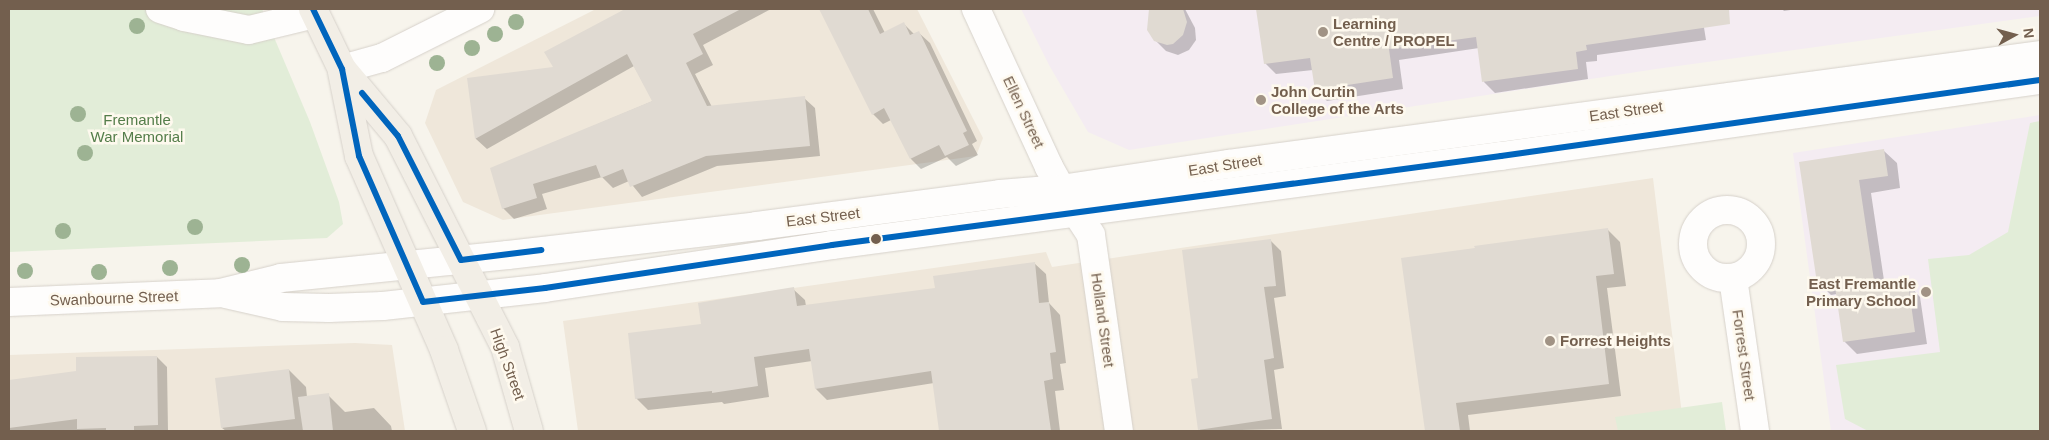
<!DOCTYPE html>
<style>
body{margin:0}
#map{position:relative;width:2049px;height:440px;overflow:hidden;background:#f7f4ec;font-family:Arial,sans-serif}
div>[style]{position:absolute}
.residential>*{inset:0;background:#efe7da}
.education>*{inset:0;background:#f4ecf2}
.green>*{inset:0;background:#e2edd8}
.shadow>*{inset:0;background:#0003}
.building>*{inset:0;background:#e0dad2}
.roads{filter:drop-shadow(0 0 1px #d6d1ca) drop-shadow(0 0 1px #d6d1ca)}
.minor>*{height:28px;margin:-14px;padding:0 14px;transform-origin:14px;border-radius:14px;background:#fefdfc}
.minor>.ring{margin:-14px;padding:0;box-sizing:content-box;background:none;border:28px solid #fefdfc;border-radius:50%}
.major>*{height:28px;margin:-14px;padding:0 14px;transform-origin:14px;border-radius:14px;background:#f2eee6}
.bus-1>*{height:6px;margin:-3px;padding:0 3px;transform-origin:3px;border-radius:3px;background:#0065bd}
.trees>*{width:16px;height:16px;margin:-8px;border-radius:50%;background:#9db393}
.dots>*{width:14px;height:14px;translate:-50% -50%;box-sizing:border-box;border:2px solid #fef9ee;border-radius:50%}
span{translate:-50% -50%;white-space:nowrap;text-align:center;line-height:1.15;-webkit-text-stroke:5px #fef9ee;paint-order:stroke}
.poi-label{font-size:15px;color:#735f4e;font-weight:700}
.left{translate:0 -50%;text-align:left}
.right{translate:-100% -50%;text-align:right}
.street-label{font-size:15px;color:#735f4e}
.park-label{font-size:15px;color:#547d4a}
.frame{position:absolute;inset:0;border:10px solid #735f4e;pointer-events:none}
.north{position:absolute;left:1989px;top:10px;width:50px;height:50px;-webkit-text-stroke:4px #fef9ee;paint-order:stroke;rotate:83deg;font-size:14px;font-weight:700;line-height:20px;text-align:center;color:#735f4e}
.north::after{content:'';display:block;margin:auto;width:18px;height:22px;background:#735f4e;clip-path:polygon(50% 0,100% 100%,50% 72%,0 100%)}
</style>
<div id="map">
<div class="residential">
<div style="clip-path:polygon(596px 9px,917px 9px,983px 138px,976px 156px,503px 220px,463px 202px,425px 123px,436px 90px)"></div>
<div style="clip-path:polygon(1653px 178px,1684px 431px,578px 431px,563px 321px,1046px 252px,1052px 267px)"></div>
<div style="clip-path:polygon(355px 343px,392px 345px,405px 431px,9px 431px,9px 355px)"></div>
</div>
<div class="education">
<div style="clip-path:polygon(1021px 9px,2040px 9px,2040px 16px,1656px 69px,1129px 150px,1088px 132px,1049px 65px)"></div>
<div style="clip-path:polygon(2040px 115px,2040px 431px,1831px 431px,1793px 153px)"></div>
</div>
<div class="green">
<div style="clip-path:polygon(9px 9px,262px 9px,310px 122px,339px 202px,343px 224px,327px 238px,9px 252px)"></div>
<div style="clip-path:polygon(2040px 121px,2040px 431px,1868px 431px,1845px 419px,1836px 365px,1940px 352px,1928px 259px,1969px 255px,2008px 232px,2030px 123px)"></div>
<div style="clip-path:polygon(1722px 402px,1726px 431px,1618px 431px,1615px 417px)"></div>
</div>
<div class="shadow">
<div style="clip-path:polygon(628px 9px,771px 9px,703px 45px,713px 65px,695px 74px,712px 107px,804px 98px,815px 108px,820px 156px,717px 166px,642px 197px,629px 181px,613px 188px,602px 177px,542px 194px,547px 209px,514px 219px,503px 208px,491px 169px,653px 101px,634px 66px,487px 149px,476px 139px,469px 79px,555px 68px,546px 52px)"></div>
<div style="clip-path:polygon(821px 9px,873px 9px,885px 33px,904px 24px,915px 35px,919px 33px,930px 43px,977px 141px,972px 144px,978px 155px,956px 166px,947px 157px,921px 169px,911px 159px,891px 120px,883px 124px,873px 114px)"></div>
<div style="clip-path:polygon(1151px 9px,1185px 9px,1195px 28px,1196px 40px,1189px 50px,1178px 55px,1166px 51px,1155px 40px,1148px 29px)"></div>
<div style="clip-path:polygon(1257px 9px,1701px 9px,1706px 40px,1597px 55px,1597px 61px,1586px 62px,1588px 79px,1495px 93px,1484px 82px,1479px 48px,1399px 60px,1403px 89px,1327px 101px,1316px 90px,1313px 70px,1276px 74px,1265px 63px)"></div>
<div style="clip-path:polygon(1782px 9px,1797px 9px,1784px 11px)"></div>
<div style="clip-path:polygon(1884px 151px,1897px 163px,1900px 188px,1871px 193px,1885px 287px,1908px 284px,1920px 297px,1927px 344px,1857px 354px,1844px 341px,1837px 294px,1831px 295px,1818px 282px,1800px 163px)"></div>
<div style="clip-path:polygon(1608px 230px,1620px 242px,1626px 286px,1607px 288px,1621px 396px,1468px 415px,1470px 431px,1426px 431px,1403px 259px)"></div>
<div style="clip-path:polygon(1270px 240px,1281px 251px,1286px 296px,1274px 298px,1284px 368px,1274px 370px,1282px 429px,1200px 431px,1192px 380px,1199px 379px)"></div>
<div style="clip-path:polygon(1034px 263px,1046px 274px,1049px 303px,1060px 315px,1066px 363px,1060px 364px,1064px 390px,1055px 391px,1060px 431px,941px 431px,934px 383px,827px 400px,816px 389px,812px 361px,765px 368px,769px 397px,724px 404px,722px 402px,648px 410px,636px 398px,702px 326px,793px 289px,805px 300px,806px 306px,936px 289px)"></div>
<div style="clip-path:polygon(157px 357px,167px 367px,168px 431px,9px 431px,9px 382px,78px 372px)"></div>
<div style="clip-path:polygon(289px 370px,306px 387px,307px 397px,328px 395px,345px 412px,374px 408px,391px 426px,392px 431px,226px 431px,222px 428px)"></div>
</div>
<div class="building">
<div style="clip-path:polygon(625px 9px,741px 9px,693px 34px,703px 54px,686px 63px,707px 106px,805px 96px,810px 146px,706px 156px,630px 187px,623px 169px,601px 178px,596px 165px,533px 184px,537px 198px,502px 209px,490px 168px,652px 101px,627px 54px,475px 139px,467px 78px,553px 67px,544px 52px)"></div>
<div style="clip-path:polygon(819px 9px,868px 9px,880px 34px,904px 22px,910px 35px,919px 31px,967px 131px,963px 133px,969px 145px,945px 156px,939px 145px,910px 159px,884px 108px,872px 115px)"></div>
<div style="clip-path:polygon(1149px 9px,1183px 9px,1187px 22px,1183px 35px,1173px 44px,1167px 45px,1154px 41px,1147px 30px)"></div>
<div style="clip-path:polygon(1256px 9px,1729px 9px,1730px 24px,1586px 45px,1587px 50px,1576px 52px,1578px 69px,1482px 82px,1476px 37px,1389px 49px,1393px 78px,1315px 90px,1310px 58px,1264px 64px)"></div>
<div style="clip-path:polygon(1884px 149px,1888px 176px,1859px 180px,1875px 287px,1908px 283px,1915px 332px,1843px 342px,1834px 280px,1817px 283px,1799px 162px)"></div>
<div style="clip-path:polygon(1608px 228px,1614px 274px,1596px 276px,1609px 384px,1456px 403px,1460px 431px,1425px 431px,1401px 258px,1475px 248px,1474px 246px)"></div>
<div style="clip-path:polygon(1271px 239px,1276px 286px,1264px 287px,1274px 358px,1264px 360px,1272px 419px,1198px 430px,1191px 379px,1198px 378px,1182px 250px)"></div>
<div style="clip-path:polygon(1035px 262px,1039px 303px,1049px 302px,1056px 352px,1050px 353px,1053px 379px,1044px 381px,1051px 431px,939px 431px,931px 371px,815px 389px,809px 349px,754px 357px,758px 386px,712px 393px,712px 391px,635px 399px,628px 333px,701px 324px,698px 303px,794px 287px,797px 306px,935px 288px,933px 276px)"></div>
<div style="clip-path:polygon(157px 356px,158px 425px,134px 426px,134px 431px,106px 431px,106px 428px,77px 429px,77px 419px,9px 428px,9px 380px,76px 371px,76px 357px)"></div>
<div style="clip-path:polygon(289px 369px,295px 419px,221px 428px,215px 378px)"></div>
<div style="clip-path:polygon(329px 393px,333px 431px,303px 431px,298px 397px)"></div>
</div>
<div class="roads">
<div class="minor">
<div style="left:160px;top:9px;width:25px;rotate:18deg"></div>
<div style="left:184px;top:17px;width:66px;rotate:11.3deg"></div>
<div style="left:249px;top:30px;width:68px;rotate:-13.6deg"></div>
<div style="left:976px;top:9px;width:174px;rotate:65.2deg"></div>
<div style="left:1049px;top:167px;width:25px;rotate:61deg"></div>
<div style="left:1061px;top:189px;width:55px;rotate:56.9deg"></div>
<div style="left:1091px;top:235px;width:198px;rotate:81.9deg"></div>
<div style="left:342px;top:69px;width:41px;rotate:-15.4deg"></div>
<div style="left:382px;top:58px;width:110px;rotate:-26.6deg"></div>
<div class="ring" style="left:1693px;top:210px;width:40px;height:40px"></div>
<div style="left:1733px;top:278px;width:155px;rotate:81.8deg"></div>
<div style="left:226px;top:294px;width:58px;rotate:12.8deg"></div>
<div style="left:283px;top:307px;width:46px;rotate:1.2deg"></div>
<div style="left:329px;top:308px;width:54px;rotate:-2.1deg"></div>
<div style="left:383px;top:306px;width:163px;rotate:-6.3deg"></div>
<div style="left:545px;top:288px;width:290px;rotate:-8.5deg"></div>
<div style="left:832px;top:245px;width:675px;rotate:-7.58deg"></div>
<div style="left:1501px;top:156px;width:544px;rotate:-8.03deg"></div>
<div style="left:9px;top:302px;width:211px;rotate:-2.4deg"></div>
<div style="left:220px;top:293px;width:63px;rotate:-13.8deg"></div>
<div style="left:281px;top:278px;width:228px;rotate:-5.8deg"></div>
<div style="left:508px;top:255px;width:251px;rotate:-6.6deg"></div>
<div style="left:757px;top:226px;width:245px;rotate:-7.5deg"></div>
<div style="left:1000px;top:194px;width:61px;rotate:-4.7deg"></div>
<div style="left:1061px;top:189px;width:170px;rotate:-8.5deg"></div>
<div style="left:1229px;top:164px;width:818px;rotate:-7.65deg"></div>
</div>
<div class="major">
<div style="left:313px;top:9px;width:67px;rotate:64.2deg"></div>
<div style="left:342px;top:69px;width:87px;rotate:50.1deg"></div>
<div style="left:398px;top:136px;width:237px;rotate:63.1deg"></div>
<div style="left:505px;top:347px;width:87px;rotate:74.1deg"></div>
<div style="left:342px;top:72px;width:86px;rotate:78.6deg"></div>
<div style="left:359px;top:156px;width:212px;rotate:66.3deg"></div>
<div style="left:444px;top:350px;width:86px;rotate:70.9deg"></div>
</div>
</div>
<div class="bus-1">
<div style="left:313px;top:9px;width:67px;rotate:64.2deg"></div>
<div style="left:342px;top:69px;width:89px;rotate:78.9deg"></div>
<div style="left:359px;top:156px;width:159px;rotate:66.3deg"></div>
<div style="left:423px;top:302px;width:123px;rotate:-6.5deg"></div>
<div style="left:545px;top:288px;width:290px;rotate:-8.5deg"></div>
<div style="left:832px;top:245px;width:675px;rotate:-7.58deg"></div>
<div style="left:1501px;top:156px;width:544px;rotate:-8.03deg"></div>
<div style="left:362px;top:93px;width:56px;rotate:50.1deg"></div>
<div style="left:398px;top:136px;width:139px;rotate:63.1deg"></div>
<div style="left:461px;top:260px;width:81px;rotate:-7.1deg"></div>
</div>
<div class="trees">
<div style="left:516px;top:22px"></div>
<div style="left:137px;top:26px"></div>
<div style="left:495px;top:34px"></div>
<div style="left:472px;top:48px"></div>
<div style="left:437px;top:63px"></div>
<div style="left:78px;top:114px"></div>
<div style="left:85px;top:153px"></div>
<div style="left:195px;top:227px"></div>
<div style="left:63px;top:231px"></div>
<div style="left:242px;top:265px"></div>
<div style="left:170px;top:268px"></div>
<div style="left:25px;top:271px"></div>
<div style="left:99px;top:272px"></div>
</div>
<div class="dots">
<div style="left:1323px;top:32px;background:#a19385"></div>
<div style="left:1261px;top:100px;background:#a19385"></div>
<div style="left:876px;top:239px;background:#735f4e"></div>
<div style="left:1926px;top:292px;background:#a19385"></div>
<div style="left:1550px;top:341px;background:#a19385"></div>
</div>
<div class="poi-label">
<span class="left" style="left:1333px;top:32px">Learning<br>Centre / PROPEL</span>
<span class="left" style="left:1271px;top:100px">John Curtin<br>College of the Arts</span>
<span class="right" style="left:1916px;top:292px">East Fremantle<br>Primary School</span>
<span class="left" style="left:1560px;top:341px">Forrest Heights</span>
</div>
<div class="street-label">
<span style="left:1626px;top:111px;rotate:-8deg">East Street</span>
<span style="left:1024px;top:112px;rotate:65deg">Ellen Street</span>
<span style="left:1225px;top:165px;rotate:-9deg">East Street</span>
<span style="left:823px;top:217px;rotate:-7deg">East Street</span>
<span style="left:114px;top:298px;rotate:-2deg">Swanbourne Street</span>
<span style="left:1103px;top:320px;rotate:82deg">Holland Street</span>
<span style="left:1744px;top:355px;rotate:82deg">Forrest Street</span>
<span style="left:508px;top:364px;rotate:70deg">High Street</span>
</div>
<div class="park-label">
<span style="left:137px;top:128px">Fremantle<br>War Memorial</span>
</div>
<div class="frame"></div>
<div class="north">N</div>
</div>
